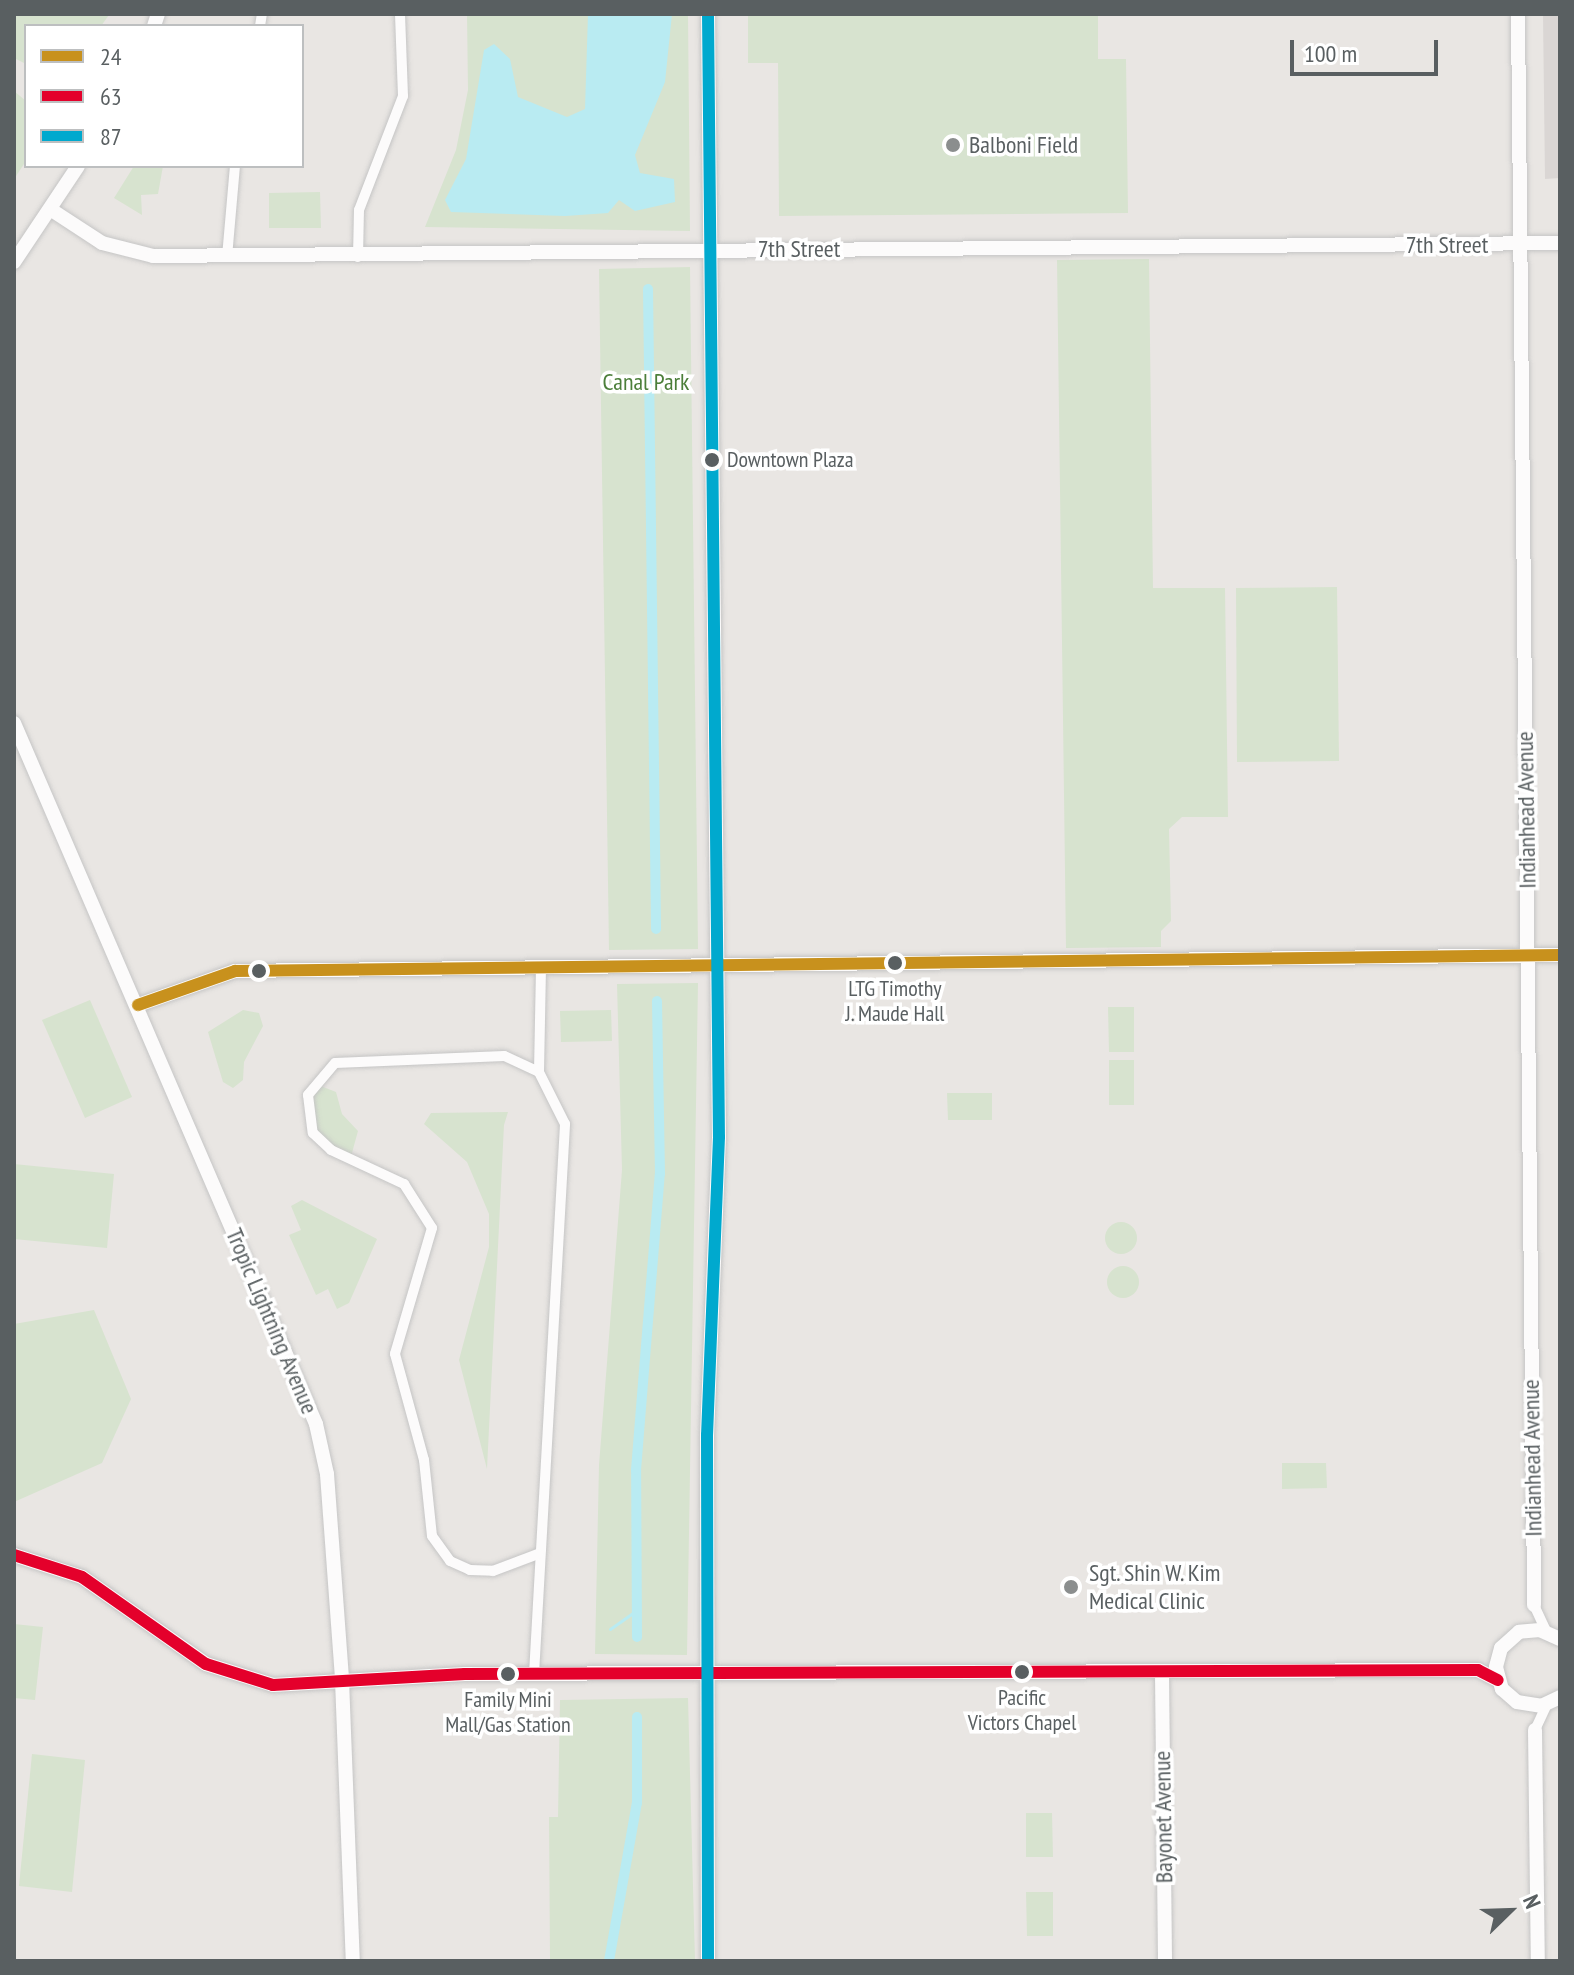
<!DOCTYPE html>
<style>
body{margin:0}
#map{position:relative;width:1574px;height:1975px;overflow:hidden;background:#e9e6e3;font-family:"PT Sans Narrow",sans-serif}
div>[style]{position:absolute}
.industrial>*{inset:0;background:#dad6d4}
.green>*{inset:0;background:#d7e3cf}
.round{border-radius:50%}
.water>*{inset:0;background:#b9ebf2}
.stream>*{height:3px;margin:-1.5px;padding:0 1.5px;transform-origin:1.5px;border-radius:1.5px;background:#b9ebf2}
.canal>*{height:10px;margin:-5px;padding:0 5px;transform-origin:5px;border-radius:5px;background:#b9ebf2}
.roads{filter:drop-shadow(0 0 2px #c5c5c5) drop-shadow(0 0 2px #c5c5c5)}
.street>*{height:10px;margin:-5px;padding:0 5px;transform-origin:5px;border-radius:5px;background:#fcfbfb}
.secondary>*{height:14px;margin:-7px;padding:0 7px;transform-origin:7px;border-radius:7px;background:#fcfbfb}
.bus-1>*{height:12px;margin:-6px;padding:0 6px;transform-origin:6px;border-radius:6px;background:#c8911d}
.bus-2>*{height:12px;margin:-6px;padding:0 6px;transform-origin:6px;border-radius:6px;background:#e4002b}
.bus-3>*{height:12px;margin:-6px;padding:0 6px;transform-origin:6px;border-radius:6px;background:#00a9ce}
.dots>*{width:22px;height:22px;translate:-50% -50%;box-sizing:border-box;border:4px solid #fff;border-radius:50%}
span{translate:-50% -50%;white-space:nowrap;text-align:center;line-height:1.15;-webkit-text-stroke:7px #fff;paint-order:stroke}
.bus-label{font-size:22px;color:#595f61}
.left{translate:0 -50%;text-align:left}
.poi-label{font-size:24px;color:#595f61}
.street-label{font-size:24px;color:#595f61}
.park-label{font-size:24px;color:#4c7f3a}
.frame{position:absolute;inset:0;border:16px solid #595f61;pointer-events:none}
.legend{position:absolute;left:24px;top:24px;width:280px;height:144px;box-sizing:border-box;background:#fff;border:2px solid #bdbfc0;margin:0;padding:10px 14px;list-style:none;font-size:24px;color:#595f61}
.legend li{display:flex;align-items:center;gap:16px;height:40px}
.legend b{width:40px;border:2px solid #bdbfc0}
.north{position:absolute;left:1470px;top:1871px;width:80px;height:80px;-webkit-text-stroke:6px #fff;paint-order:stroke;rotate:67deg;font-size:22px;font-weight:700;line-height:32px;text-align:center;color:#595f61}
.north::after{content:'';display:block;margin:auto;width:28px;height:36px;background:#595f61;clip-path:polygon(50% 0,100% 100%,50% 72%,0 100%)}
.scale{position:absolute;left:1290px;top:40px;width:148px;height:36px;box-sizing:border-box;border:4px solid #595f61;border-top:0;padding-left:10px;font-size:24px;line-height:28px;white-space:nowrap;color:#595f61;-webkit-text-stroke:6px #fff;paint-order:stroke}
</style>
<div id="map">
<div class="industrial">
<div style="clip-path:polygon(1543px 14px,1560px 14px,1560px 178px,1545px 179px)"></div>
</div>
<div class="green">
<div style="clip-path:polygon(14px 14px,109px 14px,109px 15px,101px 26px,26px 26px,26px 64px,14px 58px)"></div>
<div style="clip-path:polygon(467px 14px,688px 14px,690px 231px,425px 227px,456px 150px,468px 90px)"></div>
<div style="clip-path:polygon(748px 14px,1098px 14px,1098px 59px,1126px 59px,1128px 213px,779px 216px,778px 63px,748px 63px)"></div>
<div style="clip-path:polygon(14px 91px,26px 101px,26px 161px,14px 179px)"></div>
<div style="clip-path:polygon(134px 166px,163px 166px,158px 194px,141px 195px,142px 215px,114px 198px)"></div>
<div style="clip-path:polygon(320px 192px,321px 228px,269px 228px,269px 193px)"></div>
<div style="clip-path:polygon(1149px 259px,1153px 588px,1225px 588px,1228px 817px,1182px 817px,1169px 829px,1171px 921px,1161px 931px,1161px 947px,1066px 948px,1057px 260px)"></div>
<div style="clip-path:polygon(690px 267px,698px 949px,609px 950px,599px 269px)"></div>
<div style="clip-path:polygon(1337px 587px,1339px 761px,1237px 762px,1236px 588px)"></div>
<div style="clip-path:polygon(698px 983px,687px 1655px,595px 1654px,599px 1465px,622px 1170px,617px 984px)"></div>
<div style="clip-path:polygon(90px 1000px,132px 1097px,85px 1118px,42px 1020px)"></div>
<div style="clip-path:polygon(1108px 1007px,1134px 1007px,1134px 1052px,1109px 1052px)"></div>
<div style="clip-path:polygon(243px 1010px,259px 1013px,263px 1026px,244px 1062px,243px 1080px,233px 1088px,223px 1082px,208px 1032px)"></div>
<div style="clip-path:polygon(611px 1010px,612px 1041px,561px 1042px,560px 1011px)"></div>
<div style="clip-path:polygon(1109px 1060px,1134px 1060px,1134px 1105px,1109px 1105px)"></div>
<div style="clip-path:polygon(313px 1083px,336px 1092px,342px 1114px,358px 1131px,350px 1160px,313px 1133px)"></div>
<div style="clip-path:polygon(947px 1093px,992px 1093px,992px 1120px,948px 1120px)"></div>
<div style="clip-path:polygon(508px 1112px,504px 1125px,487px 1469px,459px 1360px,489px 1247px,489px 1214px,467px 1162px,424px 1124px,431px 1113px)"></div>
<div style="clip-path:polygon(14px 1164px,114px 1174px,107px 1248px,14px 1239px)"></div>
<div style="clip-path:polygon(302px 1200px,377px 1239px,349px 1303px,337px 1309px,328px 1289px,316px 1295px,289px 1235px,301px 1230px,291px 1206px)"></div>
<div class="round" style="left:1105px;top:1222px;width:32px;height:32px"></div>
<div class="round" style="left:1107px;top:1266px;width:32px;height:32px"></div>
<div style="clip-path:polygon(94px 1310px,131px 1399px,102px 1463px,14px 1502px,14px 1324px)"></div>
<div style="clip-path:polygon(1282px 1463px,1326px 1463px,1327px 1488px,1282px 1489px)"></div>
<div style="clip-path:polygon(14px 1624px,43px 1627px,35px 1700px,14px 1698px)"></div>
<div style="clip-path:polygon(688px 1698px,695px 1961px,550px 1961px,549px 1817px,558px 1817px,560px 1700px)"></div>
<div style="clip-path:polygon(32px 1754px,85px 1760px,72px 1892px,19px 1886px)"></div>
<div style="clip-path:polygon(1026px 1813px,1052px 1813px,1053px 1857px,1026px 1857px)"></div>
<div style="clip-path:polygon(1026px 1892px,1053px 1892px,1053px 1936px,1027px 1936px)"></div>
</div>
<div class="water">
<div style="clip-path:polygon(588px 14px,672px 14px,665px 82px,635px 155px,640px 173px,674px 179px,675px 202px,635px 211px,619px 200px,608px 213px,565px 216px,451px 212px,445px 200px,466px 159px,484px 50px,494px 44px,510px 59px,518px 97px,567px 117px,585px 109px)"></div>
</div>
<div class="stream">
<div style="left:610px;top:1629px;width:33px;rotate:-35deg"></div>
</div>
<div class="canal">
<div style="left:648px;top:289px;width:640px;rotate:89.28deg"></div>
<div style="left:637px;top:1637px;width:167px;rotate:-90.3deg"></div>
<div style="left:636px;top:1470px;width:297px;rotate:-85.4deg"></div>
<div style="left:660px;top:1174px;width:173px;rotate:-91deg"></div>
<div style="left:609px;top:1961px;width:160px;rotate:-80deg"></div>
<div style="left:637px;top:1803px;width:86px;rotate:-90deg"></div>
</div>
<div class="roads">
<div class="street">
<div style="left:260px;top:26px;width:12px;rotate:-81deg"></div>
<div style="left:227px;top:257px;width:91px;rotate:-85deg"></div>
<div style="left:358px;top:257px;width:47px;rotate:-88.8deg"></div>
<div style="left:359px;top:210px;width:122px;rotate:-68.9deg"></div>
<div style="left:403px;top:96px;width:82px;rotate:-92.1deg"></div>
<div style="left:539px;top:1072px;width:106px;rotate:-88.9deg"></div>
<div style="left:1534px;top:1605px;width:29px;rotate:65deg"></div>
<div style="left:534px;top:1674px;width:551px;rotate:-86.77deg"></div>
<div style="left:565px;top:1124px;width:58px;rotate:-116.6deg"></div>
<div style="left:539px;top:1072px;width:38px;rotate:-155deg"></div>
<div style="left:504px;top:1056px;width:169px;rotate:177.6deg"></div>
<div style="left:335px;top:1063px;width:42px;rotate:130.2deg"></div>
<div style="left:308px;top:1095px;width:38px;rotate:83deg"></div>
<div style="left:313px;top:1133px;width:25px;rotate:43deg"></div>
<div style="left:331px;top:1150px;width:81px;rotate:25deg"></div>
<div style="left:404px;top:1184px;width:52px;rotate:57.5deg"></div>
<div style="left:432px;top:1228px;width:131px;rotate:106.4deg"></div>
<div style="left:395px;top:1354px;width:110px;rotate:74.7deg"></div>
<div style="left:424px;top:1460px;width:76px;rotate:84deg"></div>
<div style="left:432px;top:1536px;width:31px;rotate:54deg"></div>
<div style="left:450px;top:1561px;width:22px;rotate:24deg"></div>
<div style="left:470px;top:1570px;width:23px;rotate:2deg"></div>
<div style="left:493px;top:1571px;width:48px;rotate:-20.7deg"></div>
<div style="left:1535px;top:1730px;width:29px;rotate:-65deg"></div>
</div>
<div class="secondary">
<div style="left:708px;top:14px;width:1123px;rotate:89.44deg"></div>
<div style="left:719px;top:1137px;width:298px;rotate:92.3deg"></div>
<div style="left:707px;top:1435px;width:526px;rotate:89.89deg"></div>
<div style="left:1518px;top:14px;width:1591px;rotate:89.42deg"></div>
<div style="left:154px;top:26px;width:13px;rotate:-72deg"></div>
<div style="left:50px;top:209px;width:62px;rotate:33.2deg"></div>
<div style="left:102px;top:243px;width:53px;rotate:14.3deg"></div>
<div style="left:153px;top:256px;width:1407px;rotate:-0.53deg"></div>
<div style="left:14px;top:262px;width:115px;rotate:-56.3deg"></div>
<div style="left:14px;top:723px;width:763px;rotate:66.69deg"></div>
<div style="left:316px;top:1424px;width:51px;rotate:77.6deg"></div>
<div style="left:327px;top:1474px;width:207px;rotate:85.8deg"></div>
<div style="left:342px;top:1680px;width:281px;rotate:87.8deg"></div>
<div style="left:138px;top:1005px;width:103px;rotate:-19.3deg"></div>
<div style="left:235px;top:971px;width:1325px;rotate:-0.69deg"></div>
<div style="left:14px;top:1555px;width:71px;rotate:17.9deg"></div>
<div style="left:82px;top:1577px;width:151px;rotate:35.1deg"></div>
<div style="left:206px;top:1664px;width:70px;rotate:17.4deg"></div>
<div style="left:273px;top:1685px;width:192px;rotate:-3.3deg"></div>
<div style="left:465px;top:1674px;width:1013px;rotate:-0.23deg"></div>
<div style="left:1478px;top:1670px;width:22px;rotate:27deg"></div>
<div style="left:1560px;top:1639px;width:22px;rotate:-156deg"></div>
<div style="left:1540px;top:1630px;width:21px;rotate:175deg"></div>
<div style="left:1519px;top:1632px;width:24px;rotate:138deg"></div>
<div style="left:1501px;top:1648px;width:20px;rotate:105deg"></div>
<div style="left:1496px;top:1667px;width:23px;rotate:75deg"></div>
<div style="left:1502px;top:1689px;width:20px;rotate:41deg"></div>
<div style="left:1517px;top:1702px;width:24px;rotate:9deg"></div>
<div style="left:1541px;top:1706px;width:21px;rotate:-25deg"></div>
<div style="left:1162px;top:1673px;width:288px;rotate:89.4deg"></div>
<div style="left:1535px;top:1730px;width:231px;rotate:89.3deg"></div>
</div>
</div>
<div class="bus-1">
<div style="left:138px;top:1005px;width:103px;rotate:-19.3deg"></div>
<div style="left:235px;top:971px;width:1325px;rotate:-0.69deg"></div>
</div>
<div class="bus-2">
<div style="left:14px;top:1555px;width:71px;rotate:17.9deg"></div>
<div style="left:82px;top:1577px;width:151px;rotate:35.1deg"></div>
<div style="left:206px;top:1664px;width:70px;rotate:17.4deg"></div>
<div style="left:273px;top:1685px;width:192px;rotate:-3.3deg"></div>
<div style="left:465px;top:1674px;width:1013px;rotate:-0.23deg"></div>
<div style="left:1478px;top:1670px;width:22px;rotate:27deg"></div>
</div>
<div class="bus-3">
<div style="left:708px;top:14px;width:1123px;rotate:89.44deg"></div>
<div style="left:719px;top:1137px;width:298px;rotate:92.3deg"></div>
<div style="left:707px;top:1435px;width:526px;rotate:89.89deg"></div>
</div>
<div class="dots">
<div style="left:953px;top:145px;background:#8b8e8e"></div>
<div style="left:712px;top:460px;background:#595f61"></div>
<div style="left:895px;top:963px;background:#595f61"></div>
<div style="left:259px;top:971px;background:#595f61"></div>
<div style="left:1071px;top:1587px;background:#8b8e8e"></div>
<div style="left:1022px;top:1672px;background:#595f61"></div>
<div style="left:508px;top:1674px;background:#595f61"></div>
</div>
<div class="bus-label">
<span class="left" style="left:727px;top:460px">Downtown Plaza</span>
<span style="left:895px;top:1001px">LTG Timothy<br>J. Maude Hall</span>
<span style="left:1022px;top:1710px">Pacific<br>Victors Chapel</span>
<span style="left:508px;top:1712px">Family Mini<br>Mall/Gas Station</span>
</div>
<div class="poi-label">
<span class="left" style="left:969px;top:145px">Balboni Field</span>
<span class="left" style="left:1089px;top:1587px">Sgt. Shin W. Kim<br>Medical Clinic</span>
</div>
<div class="street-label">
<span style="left:1447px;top:245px">7th Street</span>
<span style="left:799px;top:249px">7th Street</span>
<span style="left:1526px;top:810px;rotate:-91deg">Indianhead Avenue</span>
<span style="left:272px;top:1321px;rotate:67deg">Tropic Lightning Avenue</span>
<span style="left:1532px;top:1458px;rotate:-91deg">Indianhead Avenue</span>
<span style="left:1163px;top:1817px;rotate:-91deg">Bayonet Avenue</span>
</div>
<div class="park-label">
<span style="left:646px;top:382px">Canal Park</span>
</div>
<div class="frame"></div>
<ul class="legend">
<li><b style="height:10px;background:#c8911d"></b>24</li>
<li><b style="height:10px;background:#e4002b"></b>63</li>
<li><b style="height:10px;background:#00a9ce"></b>87</li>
</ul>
<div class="north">N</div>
<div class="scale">100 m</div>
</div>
